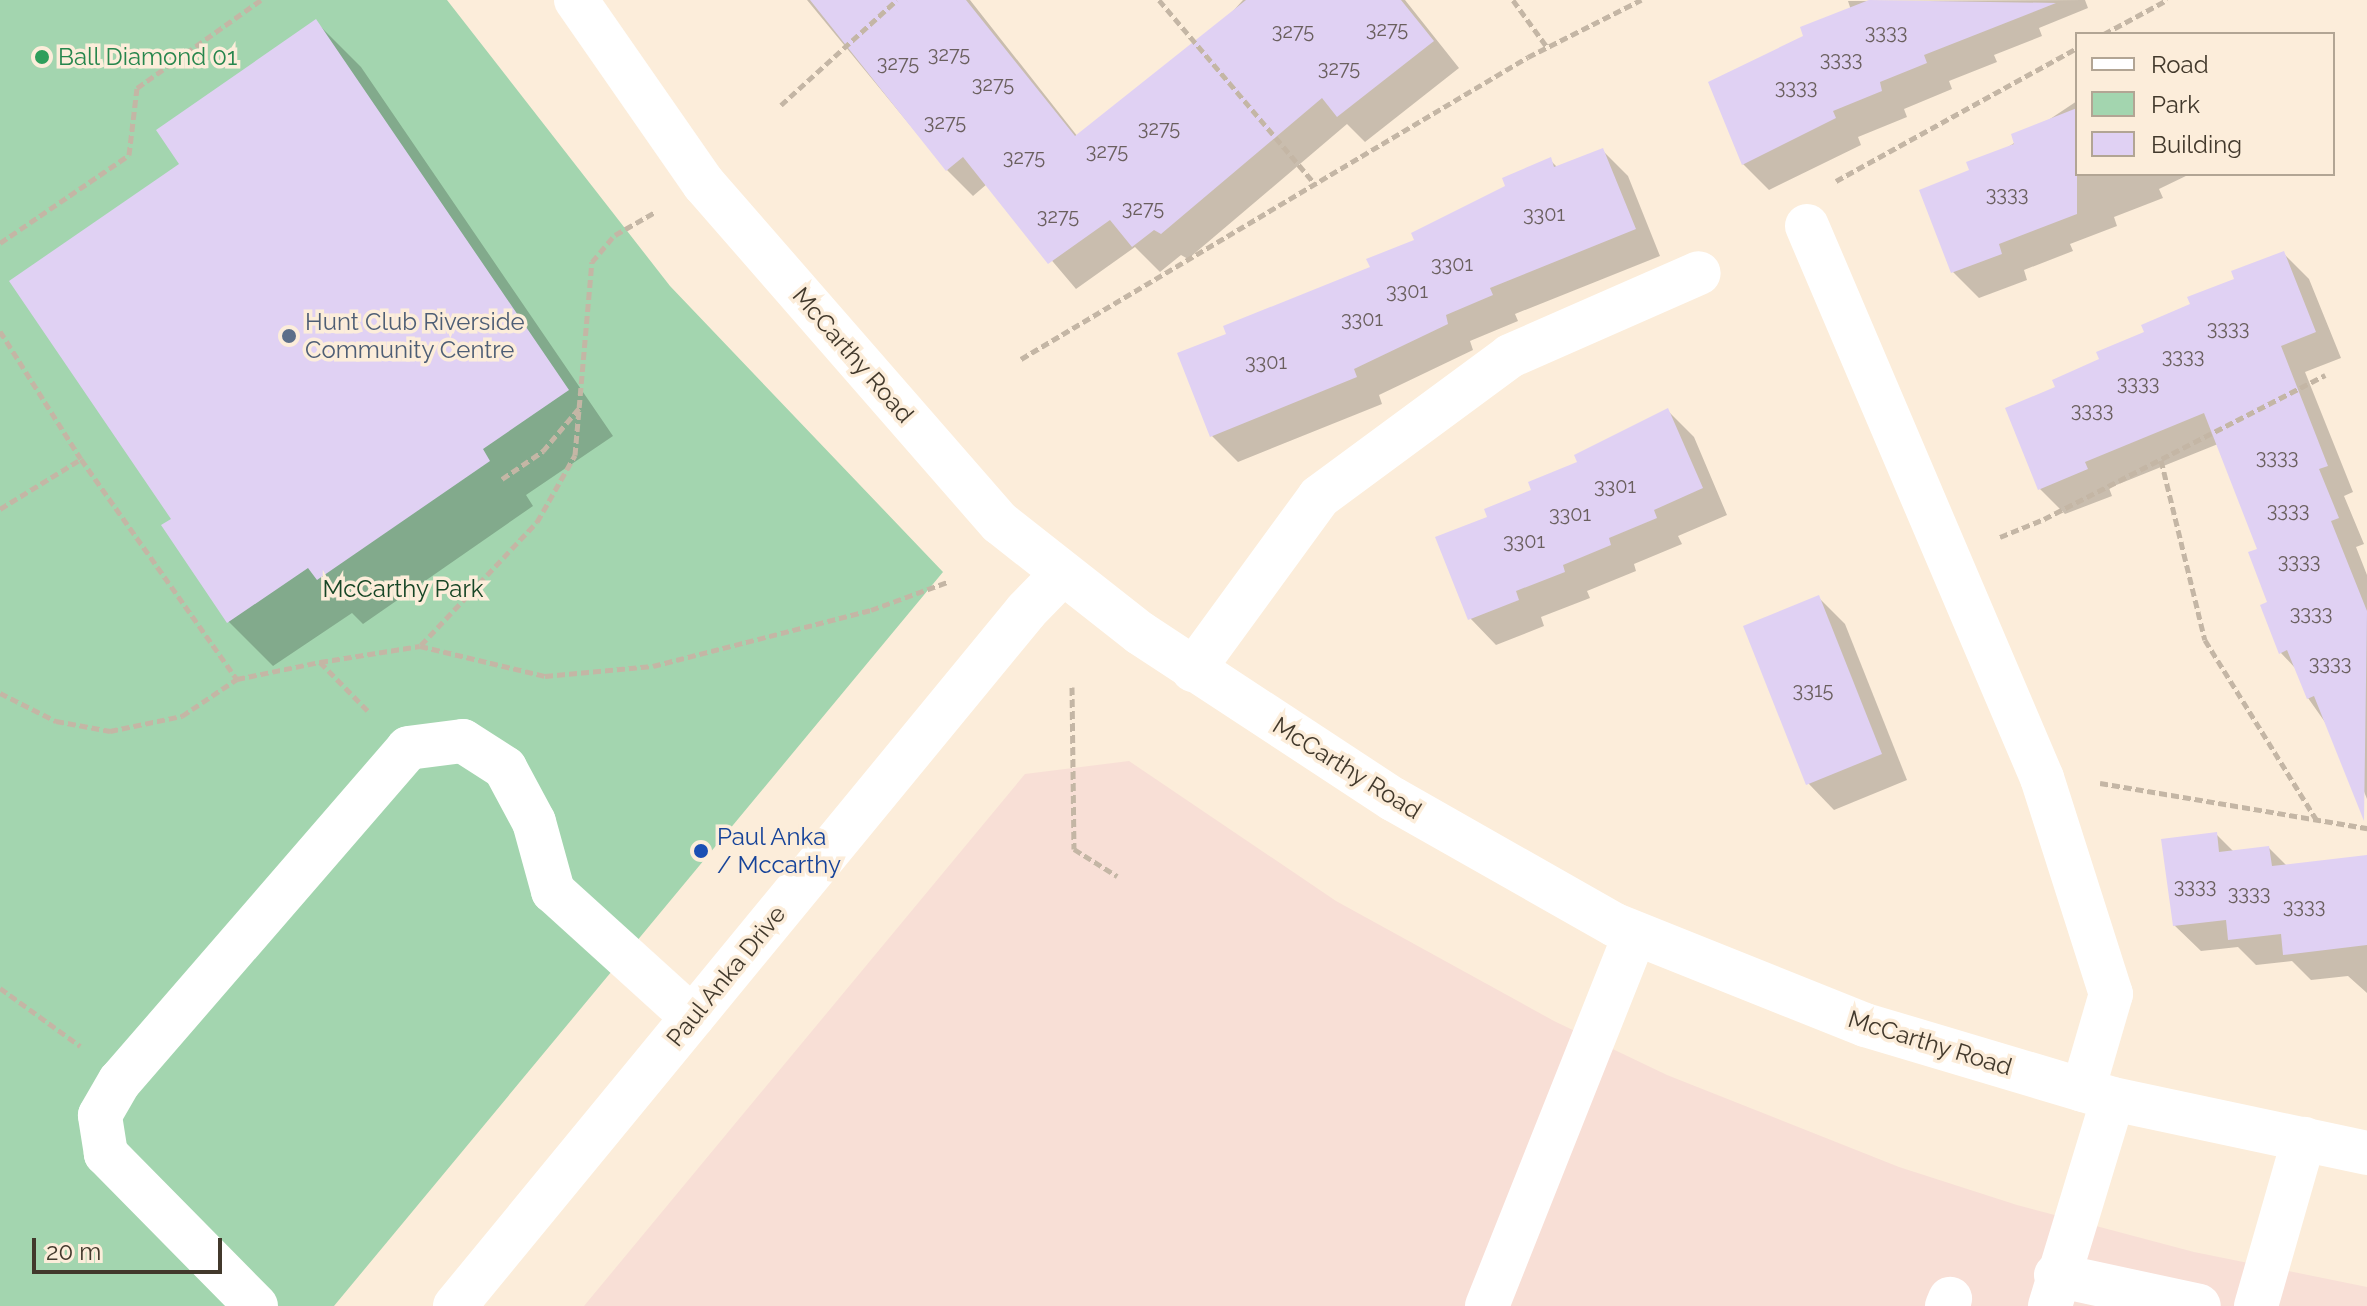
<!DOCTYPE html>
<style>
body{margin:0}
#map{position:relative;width:2367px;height:1306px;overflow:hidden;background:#fcedda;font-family:Raleway,sans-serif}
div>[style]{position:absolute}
.commercial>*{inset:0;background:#f8dfd6}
.green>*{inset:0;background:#a3d5af}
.shadow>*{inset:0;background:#0003}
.building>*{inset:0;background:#e0d1f3}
.path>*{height:5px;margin-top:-2.5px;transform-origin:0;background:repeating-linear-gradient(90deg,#c4b6a5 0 8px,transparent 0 12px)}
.minor>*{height:44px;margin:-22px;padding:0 22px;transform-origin:22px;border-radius:22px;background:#fff}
.dots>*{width:22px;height:22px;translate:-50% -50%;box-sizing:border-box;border:4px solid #fcedda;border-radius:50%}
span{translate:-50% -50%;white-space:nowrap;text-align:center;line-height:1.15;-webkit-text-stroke:7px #fcedda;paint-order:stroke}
.number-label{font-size:20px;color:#6a5f5e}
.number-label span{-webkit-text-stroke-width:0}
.leisure-label{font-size:24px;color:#27864d}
.left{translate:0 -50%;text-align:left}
.service-label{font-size:24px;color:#4e5e75}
.street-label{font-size:24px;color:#42392c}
.park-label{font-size:24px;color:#174626}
.transit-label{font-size:24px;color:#164399}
.legend{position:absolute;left:2075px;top:32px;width:260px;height:144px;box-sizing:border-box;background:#fcedda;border:2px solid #b2a594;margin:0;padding:10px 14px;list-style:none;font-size:24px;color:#42392c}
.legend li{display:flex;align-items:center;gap:16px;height:40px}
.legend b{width:40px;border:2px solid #b2a594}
.scale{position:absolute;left:32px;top:1238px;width:190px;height:36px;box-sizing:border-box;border:4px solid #42392c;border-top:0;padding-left:10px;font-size:24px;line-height:28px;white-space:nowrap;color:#42392c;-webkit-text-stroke:6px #fcedda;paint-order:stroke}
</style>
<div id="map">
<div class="commercial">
<div style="clip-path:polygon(1129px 761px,1336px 901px,1554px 1021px,1667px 1075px,1899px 1167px,2017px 1205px,2194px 1252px,2367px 1287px,2367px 1306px,584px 1306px,1025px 774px)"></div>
</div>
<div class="green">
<div style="clip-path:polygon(0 0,447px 0,670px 286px,943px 572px,334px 1306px,0 1306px)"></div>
</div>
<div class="shadow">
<div style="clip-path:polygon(807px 0,970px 0,1078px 137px,1183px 66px,1243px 0,1405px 0,1459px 68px,1365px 142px,1347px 124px,1188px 259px,1181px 255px,1160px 272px,1135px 247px,1076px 289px,987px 184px,973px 196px,947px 170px)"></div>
<div style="clip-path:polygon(2085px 0,2088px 8px,2039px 28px,2042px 36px,1994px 55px,1997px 62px,1949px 81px,1952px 89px,1904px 109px,1907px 117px,1858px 137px,1861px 145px,1769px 190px,1743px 164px,1805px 37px,1851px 10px,1848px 1px)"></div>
<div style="clip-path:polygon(316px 22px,361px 67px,613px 436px,526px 495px,533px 506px,363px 624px,352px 613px,273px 666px,229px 622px,174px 520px,182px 164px)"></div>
<div style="clip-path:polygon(2077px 101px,2077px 174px,2190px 174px,2159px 189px,2163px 198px,2114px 217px,2117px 226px,2070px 244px,2073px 251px,2024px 270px,2027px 280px,1979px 298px,1953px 272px,1972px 171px)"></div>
<div style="clip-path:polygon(1602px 150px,1628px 176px,1660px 256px,1515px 314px,1518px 321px,1470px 341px,1473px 350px,1379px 395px,1382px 404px,1238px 462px,1212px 436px,1229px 335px,1372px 268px,1550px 160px,1558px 168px)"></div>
<div style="clip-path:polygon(2283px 253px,2309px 279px,2341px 358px,2305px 372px,2353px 492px,2344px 496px,2364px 544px,2356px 547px,2367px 575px,2367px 799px,2351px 759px,2308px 698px,2297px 670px,2281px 653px,2262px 606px,2270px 603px,2259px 550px,2218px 444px,2109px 488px,2112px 496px,2065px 514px,2039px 488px,2057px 388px)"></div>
<div style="clip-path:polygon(1668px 411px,1694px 437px,1727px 515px,1678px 536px,1682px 544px,1634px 564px,1636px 571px,1587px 591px,1590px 598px,1541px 617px,1544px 626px,1496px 645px,1470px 618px,1489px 518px)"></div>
<div style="clip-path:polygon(1819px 598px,1845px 624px,1907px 780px,1834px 810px,1808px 783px)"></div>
<div style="clip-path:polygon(2216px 834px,2234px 852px,2269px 848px,2287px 866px,2367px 857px,2367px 993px,2348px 976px,2311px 980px,2292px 961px,2256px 965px,2238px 947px,2201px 951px,2174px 925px)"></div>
</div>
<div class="building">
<div style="clip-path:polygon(810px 0,966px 0,1075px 136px,1246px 0,1401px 0,1434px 41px,1337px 117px,1322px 98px,1161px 234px,1154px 230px,1132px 247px,1110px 220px,1048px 264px,963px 157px,946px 171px)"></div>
<div style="clip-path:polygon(1869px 0,2056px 3px,1924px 55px,1927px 63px,1880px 82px,1882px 91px,1833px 111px,1836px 118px,1742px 165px,1708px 82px,1803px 36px,1800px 27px)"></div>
<div style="clip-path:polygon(316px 19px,569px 390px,483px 449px,490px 461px,317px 580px,308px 568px,227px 623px,161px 525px,171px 519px,9px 281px,179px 164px,156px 130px)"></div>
<div style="clip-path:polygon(2077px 108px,2077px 214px,1999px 244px,2002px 254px,1951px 273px,1919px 190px,1969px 170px,1966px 162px,2014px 144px,2011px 134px)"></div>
<div style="clip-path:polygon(1603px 148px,1636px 229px,1490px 288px,1493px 295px,1446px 315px,1448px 324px,1354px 369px,1357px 377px,1210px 437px,1177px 353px,1226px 334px,1223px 326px,1370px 267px,1366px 259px,1414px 240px,1411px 233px,1505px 186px,1502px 178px,1551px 157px,1554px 167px)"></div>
<div style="clip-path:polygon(2284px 251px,2316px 332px,2281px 346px,2328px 466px,2319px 469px,2339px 518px,2331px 521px,2367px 611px,2364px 821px,2314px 696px,2307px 699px,2287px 650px,2279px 654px,2260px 605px,2267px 602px,2248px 552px,2257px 549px,2204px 413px,2085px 462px,2088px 469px,2038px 490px,2005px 408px,2055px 387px,2052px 380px,2099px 359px,2096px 352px,2144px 332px,2141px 325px,2190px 304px,2187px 297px,2234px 279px,2231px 271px)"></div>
<div style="clip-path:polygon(1668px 408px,1703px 488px,1654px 510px,1657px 518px,1609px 538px,1611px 545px,1563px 565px,1565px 572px,1516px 591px,1519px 600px,1468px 620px,1435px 537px,1487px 517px,1484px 509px,1531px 490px,1528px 482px,1577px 462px,1574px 455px)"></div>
<div style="clip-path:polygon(1819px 595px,1882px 754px,1806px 785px,1743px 626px)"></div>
<div style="clip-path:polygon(2217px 832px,2219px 852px,2269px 846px,2272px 866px,2367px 855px,2367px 945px,2283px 955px,2281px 934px,2228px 940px,2226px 920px,2173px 926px,2161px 839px)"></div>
</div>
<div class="path">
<div style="left:1159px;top:0;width:241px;rotate:49.7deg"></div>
<div style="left:1513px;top:0;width:58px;rotate:54.1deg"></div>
<div style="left:2104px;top:34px;width:72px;rotate:-28.4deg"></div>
<div style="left:781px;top:105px;width:156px;rotate:-42.2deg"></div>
<div style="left:1836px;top:181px;width:275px;rotate:-28.9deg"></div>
<div style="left:0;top:243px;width:156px;rotate:-34.3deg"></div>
<div style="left:129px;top:155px;width:67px;rotate:-83.2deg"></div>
<div style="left:137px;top:88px;width:152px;rotate:-35.4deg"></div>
<div style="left:0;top:331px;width:151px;rotate:57.7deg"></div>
<div style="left:81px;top:459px;width:270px;rotate:54.7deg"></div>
<div style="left:1021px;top:359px;width:590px;rotate:-30.78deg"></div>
<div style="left:1528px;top:57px;width:127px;rotate:-26.8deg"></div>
<div style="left:2161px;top:460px;width:185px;rotate:76.3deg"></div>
<div style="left:2205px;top:640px;width:211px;rotate:58.2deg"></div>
<div style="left:502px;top:479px;width:50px;rotate:-34.3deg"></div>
<div style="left:543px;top:451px;width:57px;rotate:-49.9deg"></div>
<div style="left:0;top:509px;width:95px;rotate:-31.7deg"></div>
<div style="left:2000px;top:537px;width:48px;rotate:-22.2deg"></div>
<div style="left:2044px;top:519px;width:316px;rotate:-27.1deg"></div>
<div style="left:421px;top:645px;width:169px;rotate:-46.7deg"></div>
<div style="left:537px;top:522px;width:77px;rotate:-60.4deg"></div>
<div style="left:575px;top:455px;width:194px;rotate:-85deg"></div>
<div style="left:592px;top:262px;width:35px;rotate:-50deg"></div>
<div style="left:615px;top:235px;width:46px;rotate:-29.9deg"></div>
<div style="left:320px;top:662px;width:101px;rotate:-9.1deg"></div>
<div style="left:420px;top:646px;width:129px;rotate:13.5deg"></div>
<div style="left:545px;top:676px;width:108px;rotate:-5.3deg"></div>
<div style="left:653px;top:666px;width:225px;rotate:-14.4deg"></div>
<div style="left:871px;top:610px;width:81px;rotate:-20.2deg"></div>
<div style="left:1072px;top:687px;width:162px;rotate:89.3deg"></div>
<div style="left:1074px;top:849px;width:51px;rotate:32.1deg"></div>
<div style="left:0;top:693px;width:63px;rotate:26.6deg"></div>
<div style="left:56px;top:721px;width:55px;rotate:10.5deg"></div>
<div style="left:110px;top:731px;width:74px;rotate:-11.8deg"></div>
<div style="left:182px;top:716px;width:66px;rotate:-33.9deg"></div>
<div style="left:237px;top:679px;width:85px;rotate:-11.6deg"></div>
<div style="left:320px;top:662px;width:70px;rotate:45.6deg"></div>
<div style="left:2100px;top:783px;width:271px;rotate:9.6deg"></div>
<div style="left:0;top:988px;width:99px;rotate:35.9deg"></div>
</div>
<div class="minor">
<div style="left:576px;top:0;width:224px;rotate:55.2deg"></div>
<div style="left:704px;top:184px;width:450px;rotate:48.9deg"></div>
<div style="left:1000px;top:523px;width:178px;rotate:38.2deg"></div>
<div style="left:1140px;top:633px;width:303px;rotate:33.3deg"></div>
<div style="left:1393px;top:799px;width:255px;rotate:29.6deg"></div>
<div style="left:1615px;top:925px;width:269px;rotate:21.8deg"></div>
<div style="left:1865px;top:1025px;width:259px;rotate:16.6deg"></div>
<div style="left:2113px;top:1099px;width:260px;rotate:12deg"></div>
<div style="left:1807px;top:226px;width:600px;rotate:66.94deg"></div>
<div style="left:2042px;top:778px;width:227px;rotate:72.3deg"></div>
<div style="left:2111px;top:994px;width:100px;rotate:106.3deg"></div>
<div style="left:1193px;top:670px;width:214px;rotate:-53.9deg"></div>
<div style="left:1319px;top:497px;width:237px;rotate:-36.4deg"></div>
<div style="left:1510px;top:356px;width:206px;rotate:-23.7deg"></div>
<div style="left:2056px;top:1275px;width:146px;rotate:12.2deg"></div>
<div style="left:256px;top:1306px;width:214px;rotate:-134.6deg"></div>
<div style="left:106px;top:1154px;width:39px;rotate:-99deg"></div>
<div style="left:100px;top:1115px;width:39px;rotate:-60deg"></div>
<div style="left:120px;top:1081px;width:440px;rotate:-49.1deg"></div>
<div style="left:408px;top:748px;width:55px;rotate:-7.3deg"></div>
<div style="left:463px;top:741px;width:50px;rotate:32.7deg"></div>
<div style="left:505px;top:768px;width:61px;rotate:61.8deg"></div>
<div style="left:534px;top:822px;width:72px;rotate:74.6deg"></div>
<div style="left:553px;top:891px;width:188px;rotate:42.2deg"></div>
<div style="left:455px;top:1306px;width:899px;rotate:-50.59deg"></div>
<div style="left:1026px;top:611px;width:52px;rotate:-45.8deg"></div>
<div style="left:1487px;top:1306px;width:399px;rotate:-68.3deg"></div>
<div style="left:1947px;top:1306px;width:8px;rotate:-67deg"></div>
<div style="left:2050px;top:1306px;width:216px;rotate:-73.1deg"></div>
<div style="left:2256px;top:1306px;width:174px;rotate:-74deg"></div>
</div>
<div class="dots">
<div style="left:42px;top:57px;background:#2e9e5b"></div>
<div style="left:289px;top:336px;background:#5c6f8a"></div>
<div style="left:701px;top:851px;background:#1a4fb4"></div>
</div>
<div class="number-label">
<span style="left:1387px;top:29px">3275</span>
<span style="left:1293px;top:31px">3275</span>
<span style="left:1886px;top:32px">3333</span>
<span style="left:949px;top:54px">3275</span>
<span style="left:1841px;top:59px">3333</span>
<span style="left:898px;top:63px">3275</span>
<span style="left:1339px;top:68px">3275</span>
<span style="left:993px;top:84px">3275</span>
<span style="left:1796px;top:87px">3333</span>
<span style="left:945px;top:122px">3275</span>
<span style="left:1159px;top:128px">3275</span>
<span style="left:1107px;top:151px">3275</span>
<span style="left:1024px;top:157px">3275</span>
<span style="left:2007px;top:194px">3333</span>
<span style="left:1143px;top:208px">3275</span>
<span style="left:1544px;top:214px">3301</span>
<span style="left:1058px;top:216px">3275</span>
<span style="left:1452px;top:264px">3301</span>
<span style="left:1407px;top:291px">3301</span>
<span style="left:1362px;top:319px">3301</span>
<span style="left:2228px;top:328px">3333</span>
<span style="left:2183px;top:356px">3333</span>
<span style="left:1266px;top:362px">3301</span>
<span style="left:2138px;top:383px">3333</span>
<span style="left:2092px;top:410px">3333</span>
<span style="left:2277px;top:457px">3333</span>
<span style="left:1615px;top:486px">3301</span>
<span style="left:2288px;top:510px">3333</span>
<span style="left:1570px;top:514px">3301</span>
<span style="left:1524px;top:541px">3301</span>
<span style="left:2299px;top:561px">3333</span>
<span style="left:2311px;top:613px">3333</span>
<span style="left:2330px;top:663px">3333</span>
<span style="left:1813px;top:690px">3315</span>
<span style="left:2195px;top:886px">3333</span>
<span style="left:2249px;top:893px">3333</span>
<span style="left:2304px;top:906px">3333</span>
</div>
<div class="leisure-label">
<span class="left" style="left:58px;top:57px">Ball Diamond 01</span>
</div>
<div class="service-label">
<span class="left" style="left:305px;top:336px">Hunt Club Riverside<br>Community Centre</span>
</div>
<div class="street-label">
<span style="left:853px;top:355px;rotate:49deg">McCarthy Road</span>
<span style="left:1347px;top:768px;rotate:32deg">McCarthy Road</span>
<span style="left:726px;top:976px;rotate:-51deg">Paul Anka Drive</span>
<span style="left:1930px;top:1043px;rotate:17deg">McCarthy Road</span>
</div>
<div class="park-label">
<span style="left:403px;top:589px">McCarthy Park</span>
</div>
<div class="transit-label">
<span class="left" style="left:717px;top:851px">Paul Anka<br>/ Mccarthy</span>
</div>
<ul class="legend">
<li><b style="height:10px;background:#fff"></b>Road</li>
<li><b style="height:22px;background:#a3d5af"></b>Park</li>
<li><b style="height:22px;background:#e0d1f3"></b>Building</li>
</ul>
<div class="scale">20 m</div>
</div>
